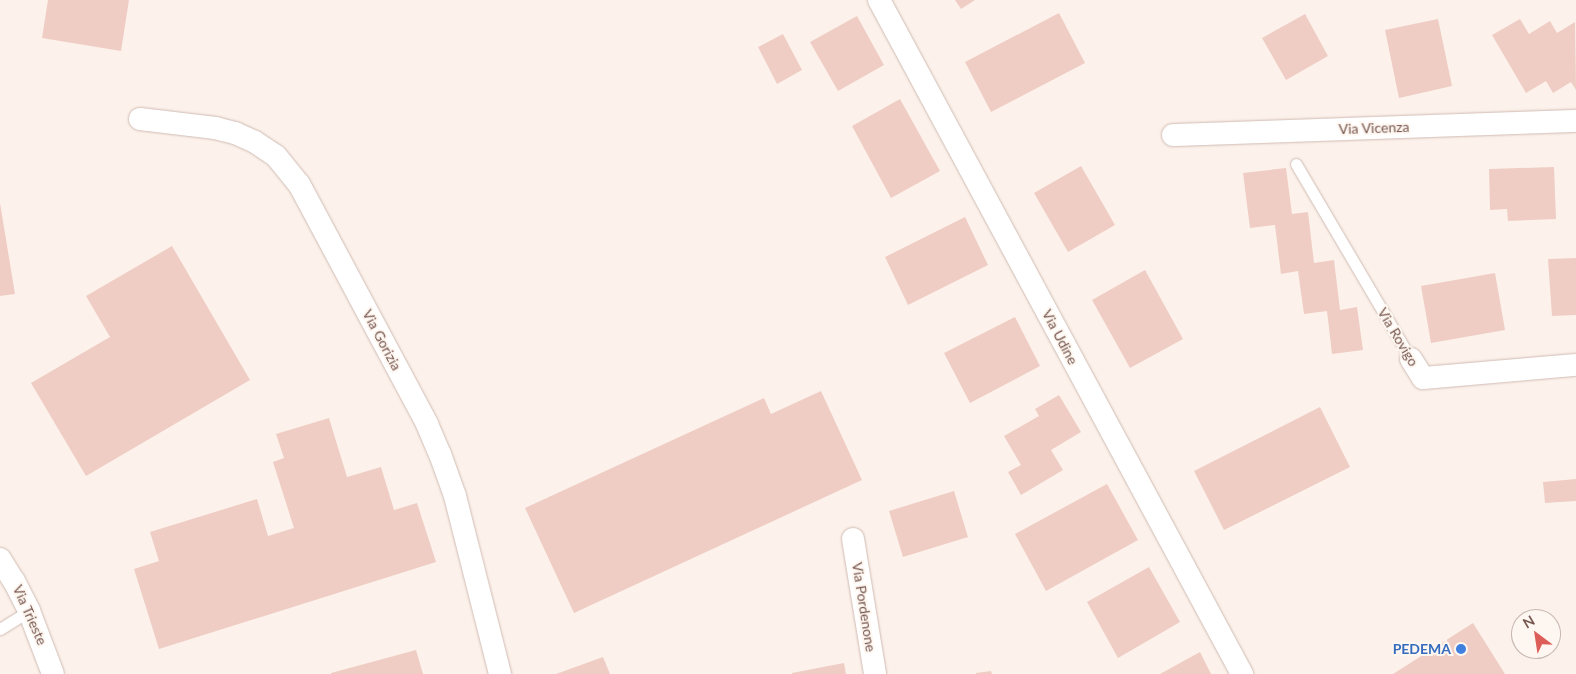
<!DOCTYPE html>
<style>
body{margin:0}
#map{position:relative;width:1576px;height:674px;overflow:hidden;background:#fcf2eb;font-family:Lato,sans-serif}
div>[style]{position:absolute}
.building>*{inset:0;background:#efcdc4}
.roads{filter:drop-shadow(0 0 1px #d0bbb3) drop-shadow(0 0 1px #d0bbb3)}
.lane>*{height:11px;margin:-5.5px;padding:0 5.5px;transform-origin:5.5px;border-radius:5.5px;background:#fff}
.street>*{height:22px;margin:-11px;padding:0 11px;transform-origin:11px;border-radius:11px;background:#fff}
.dots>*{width:14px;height:14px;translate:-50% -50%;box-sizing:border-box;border:2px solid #fef7f1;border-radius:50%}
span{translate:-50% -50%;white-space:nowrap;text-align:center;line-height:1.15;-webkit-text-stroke:4px #fef7f1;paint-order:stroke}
.street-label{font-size:14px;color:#76564f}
.shop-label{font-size:14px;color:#366cbe;font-weight:700}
.right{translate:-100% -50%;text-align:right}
.north{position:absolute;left:1511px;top:609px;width:50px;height:50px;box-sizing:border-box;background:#fef7f1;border:1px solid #c8b7b0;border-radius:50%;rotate:329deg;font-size:14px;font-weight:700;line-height:20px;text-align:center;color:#76564f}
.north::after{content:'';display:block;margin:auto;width:18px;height:22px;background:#dd5e58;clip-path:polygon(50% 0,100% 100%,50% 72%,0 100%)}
</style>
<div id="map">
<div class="building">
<div style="clip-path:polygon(48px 0,129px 0,121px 51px,42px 38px)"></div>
<div style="clip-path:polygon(955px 0,975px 0,961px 9px)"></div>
<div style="clip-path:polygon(1059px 13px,1085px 63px,991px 112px,965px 62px)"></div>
<div style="clip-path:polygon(1305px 14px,1328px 56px,1286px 80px,1262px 38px)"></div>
<div style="clip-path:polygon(857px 16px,884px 65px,838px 91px,810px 42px)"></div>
<div style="clip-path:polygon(1438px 19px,1452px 86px,1399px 98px,1385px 30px)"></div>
<div style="clip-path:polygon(1520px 19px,1529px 34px,1550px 21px,1557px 33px,1575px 22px,1576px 90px,1571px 82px,1553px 93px,1546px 81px,1526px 93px,1492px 35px)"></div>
<div style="clip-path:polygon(783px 34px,802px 70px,777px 84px,758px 47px)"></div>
<div style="clip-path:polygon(900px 99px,940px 171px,891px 198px,852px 126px)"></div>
<div style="clip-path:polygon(1081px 166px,1115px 225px,1068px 252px,1034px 193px)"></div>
<div style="clip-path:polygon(1554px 167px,1556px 219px,1508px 221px,1507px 209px,1490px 210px,1489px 169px)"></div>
<div style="clip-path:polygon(1286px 168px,1292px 214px,1308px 212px,1314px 263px,1334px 260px,1340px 310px,1357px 307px,1363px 350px,1332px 354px,1327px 311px,1304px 314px,1298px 271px,1281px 274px,1275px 225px,1250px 228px,1243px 173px)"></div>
<div style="clip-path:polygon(0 203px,15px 294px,0 296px)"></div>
<div style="clip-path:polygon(965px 217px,988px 265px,908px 305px,885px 257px)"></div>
<div style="clip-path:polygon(172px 246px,250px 380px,86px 476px,31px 383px,110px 337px,86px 296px)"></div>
<div style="clip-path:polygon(1576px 258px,1576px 315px,1552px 316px,1548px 259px)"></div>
<div style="clip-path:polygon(1145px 270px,1183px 339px,1130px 368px,1092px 300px)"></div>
<div style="clip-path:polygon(1495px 273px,1505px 330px,1431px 343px,1421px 286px)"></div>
<div style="clip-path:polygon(1015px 317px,1040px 366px,970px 403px,944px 353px)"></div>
<div style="clip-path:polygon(821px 391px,862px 480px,574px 613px,525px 508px,764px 398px,771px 414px)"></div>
<div style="clip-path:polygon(1059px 395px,1081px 432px,1051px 450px,1063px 470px,1021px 495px,1008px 472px,1021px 465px,1004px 436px,1039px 416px,1035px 409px)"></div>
<div style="clip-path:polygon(1320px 407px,1350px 467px,1224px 530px,1194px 471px)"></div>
<div style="clip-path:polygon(329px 418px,347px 477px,381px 467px,394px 510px,417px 503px,436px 562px,159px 649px,134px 569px,159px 561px,150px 532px,257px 499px,268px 536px,294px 528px,273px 462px,284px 458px,276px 434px)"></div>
<div style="clip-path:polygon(1576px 479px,1576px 501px,1545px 503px,1543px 482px)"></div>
<div style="clip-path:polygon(1107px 484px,1138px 540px,1046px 591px,1015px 534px)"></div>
<div style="clip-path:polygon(954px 491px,968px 537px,903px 557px,889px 511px)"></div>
<div style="clip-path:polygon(1149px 567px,1180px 622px,1118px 658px,1087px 602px)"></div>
<div style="clip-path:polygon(1473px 623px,1505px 674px,1393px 674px)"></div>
<div style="clip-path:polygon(416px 650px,423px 674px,331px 674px,331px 673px)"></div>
<div style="clip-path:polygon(1200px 652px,1211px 674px,1160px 674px)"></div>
<div style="clip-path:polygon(603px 657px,610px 674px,556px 674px)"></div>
<div style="clip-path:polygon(844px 663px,846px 674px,792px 674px,792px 673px)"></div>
<div style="clip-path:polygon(991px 671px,992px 674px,976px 674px,976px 673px)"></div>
</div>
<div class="roads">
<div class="lane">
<div style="left:1296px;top:164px;width:226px;rotate:59.5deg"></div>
<div style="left:0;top:629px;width:34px;rotate:-32deg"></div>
</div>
<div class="street">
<div style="left:879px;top:0;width:766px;rotate:61.69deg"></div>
<div style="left:140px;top:119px;width:76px;rotate:6.8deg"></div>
<div style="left:215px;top:128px;width:21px;rotate:14deg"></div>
<div style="left:235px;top:133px;width:22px;rotate:24deg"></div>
<div style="left:255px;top:142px;width:25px;rotate:34deg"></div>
<div style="left:276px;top:156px;width:36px;rotate:51deg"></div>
<div style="left:299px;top:184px;width:272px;rotate:61.9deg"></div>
<div style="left:427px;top:424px;width:33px;rotate:67deg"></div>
<div style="left:440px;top:454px;width:45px;rotate:70.3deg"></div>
<div style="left:455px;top:496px;width:184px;rotate:75.8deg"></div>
<div style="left:1173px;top:135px;width:403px;rotate:-2deg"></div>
<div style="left:1411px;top:359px;width:22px;rotate:58deg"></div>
<div style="left:1423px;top:378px;width:154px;rotate:-4.9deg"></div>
<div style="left:853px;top:539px;width:137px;rotate:80.7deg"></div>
<div style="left:0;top:559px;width:26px;rotate:58deg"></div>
<div style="left:14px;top:581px;width:34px;rotate:63deg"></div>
<div style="left:29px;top:611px;width:67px;rotate:69.1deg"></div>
</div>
</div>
<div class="dots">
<div style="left:1461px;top:649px;background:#3f7fe0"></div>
</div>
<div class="street-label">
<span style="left:1374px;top:128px;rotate:-2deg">Via Vicenza</span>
<span style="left:1060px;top:337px;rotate:62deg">Via Udine</span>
<span style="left:1398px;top:337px;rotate:59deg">Via Rovigo</span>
<span style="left:382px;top:340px;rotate:62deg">Via Gorizia</span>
<span style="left:864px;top:607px;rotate:81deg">Via Pordenone</span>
<span style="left:30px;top:615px;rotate:66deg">Via Trieste</span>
</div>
<div class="shop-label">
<span class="right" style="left:1451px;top:649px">PEDEMA</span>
</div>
<div class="north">N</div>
</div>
